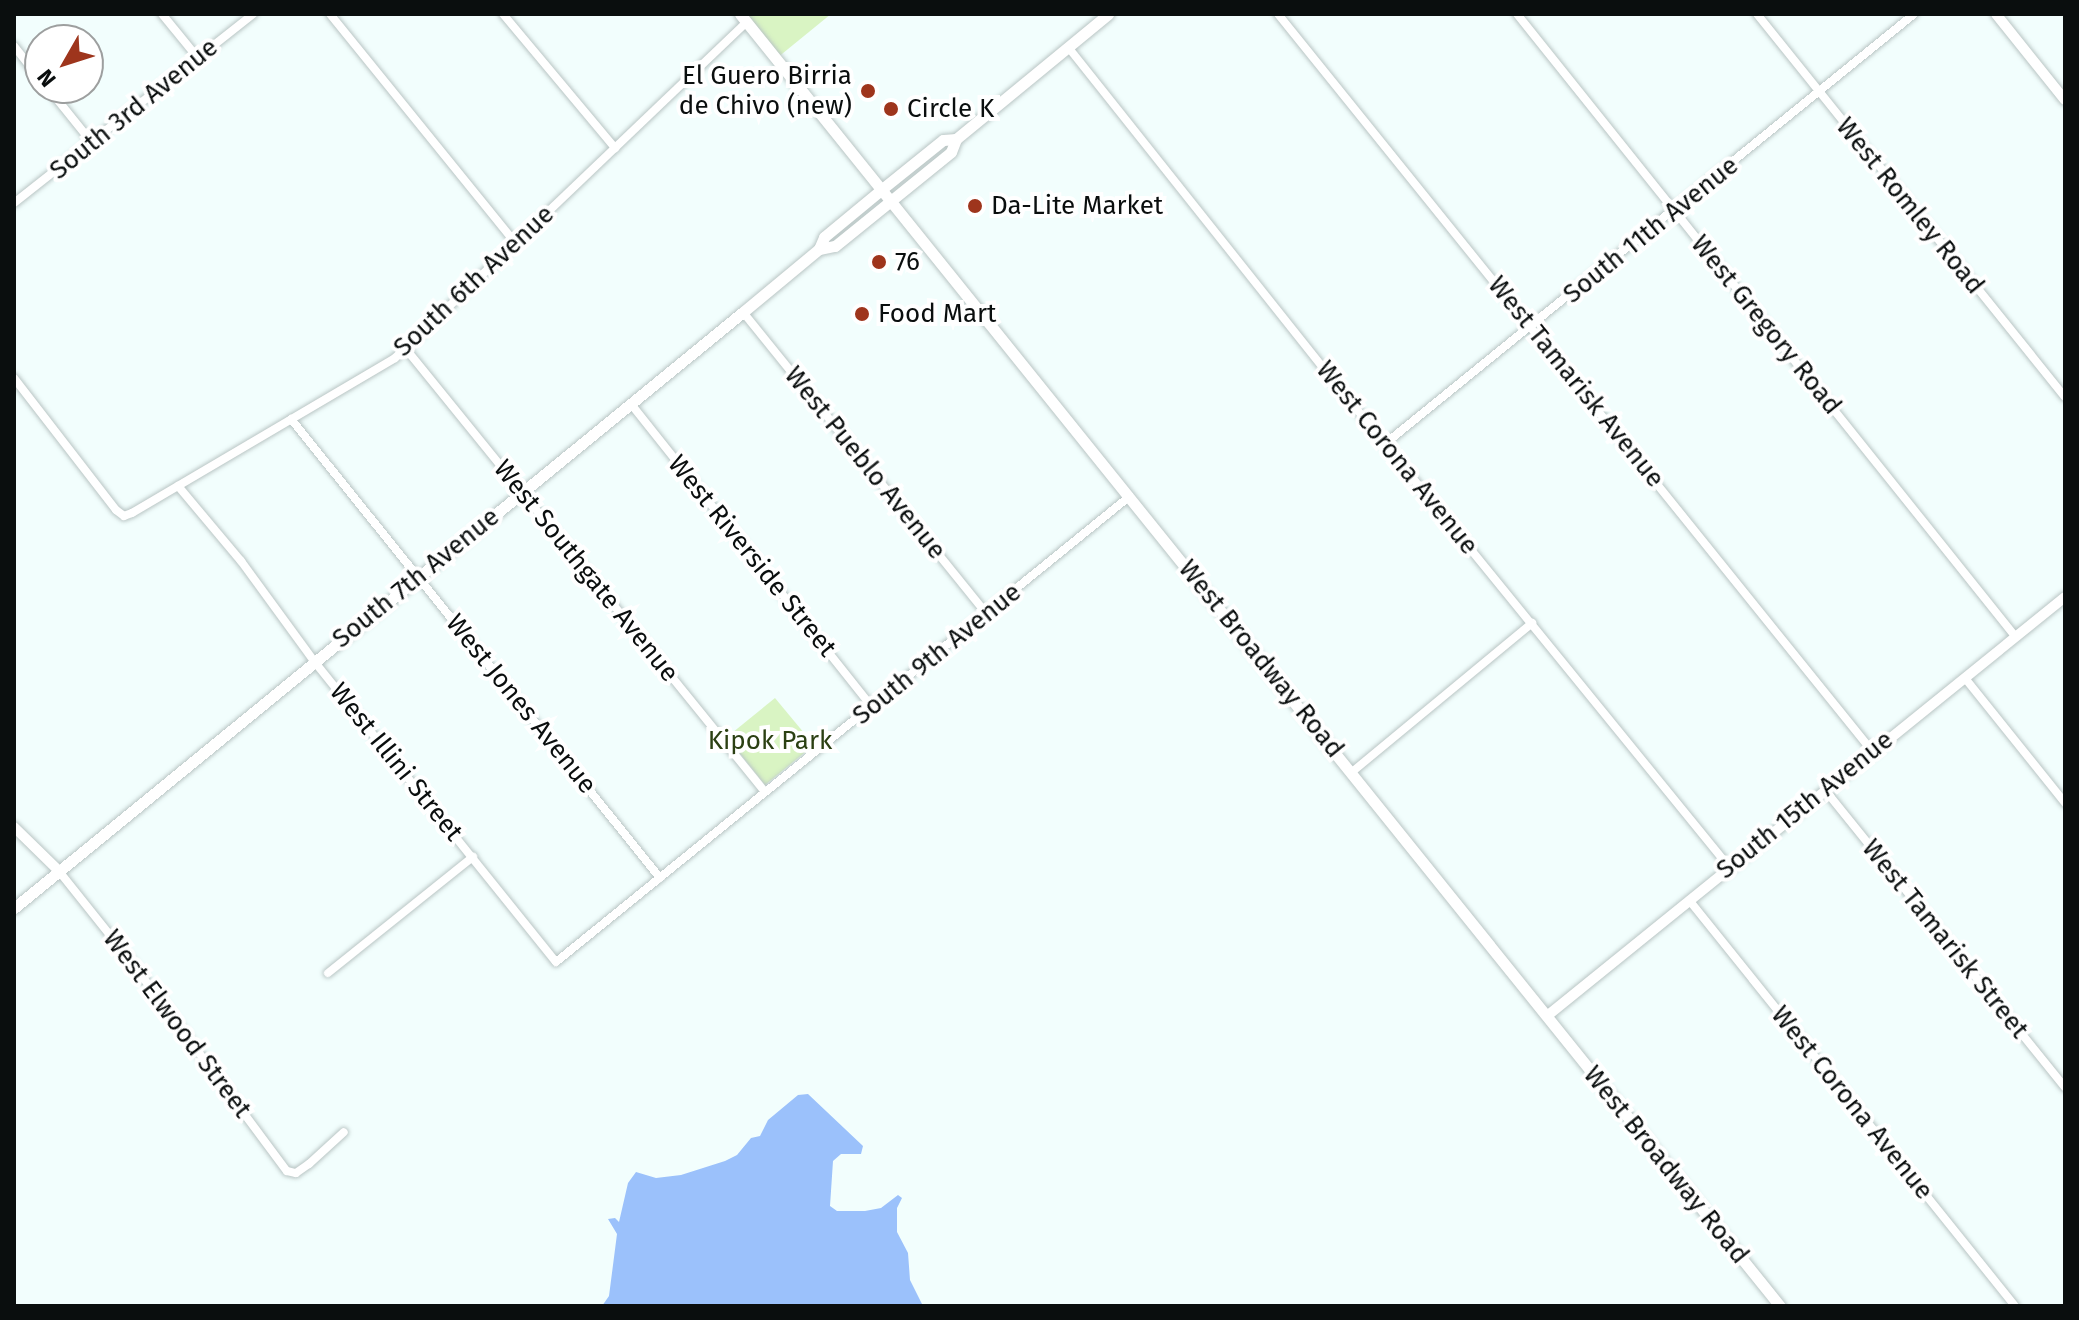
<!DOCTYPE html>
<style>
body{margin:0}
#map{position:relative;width:2079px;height:1320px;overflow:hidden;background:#f2fefd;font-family:"Fira Sans",sans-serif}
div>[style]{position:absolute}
.green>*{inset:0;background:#d9f4c3}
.water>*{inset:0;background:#9bc1fb}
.roads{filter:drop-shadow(0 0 2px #b9c5c4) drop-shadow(0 0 2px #b9c5c4)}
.minor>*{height:8px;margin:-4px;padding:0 4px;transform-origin:4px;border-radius:4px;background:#fff}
.tertiary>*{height:10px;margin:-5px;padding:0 5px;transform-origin:5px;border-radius:5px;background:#fff}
.secondary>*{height:11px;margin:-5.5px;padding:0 5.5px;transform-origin:5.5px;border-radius:5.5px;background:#fff}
.dots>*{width:22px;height:22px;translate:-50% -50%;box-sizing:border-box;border:4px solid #fff;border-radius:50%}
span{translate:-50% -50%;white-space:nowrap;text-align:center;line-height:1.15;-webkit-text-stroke:8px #fff;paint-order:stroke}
.poi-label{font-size:26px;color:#0a0e0e}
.right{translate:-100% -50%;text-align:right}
.left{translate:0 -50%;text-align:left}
.street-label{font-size:26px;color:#0a0e0e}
.park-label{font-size:26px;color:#2b4013}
.frame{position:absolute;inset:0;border:16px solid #0a0e0e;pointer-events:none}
.north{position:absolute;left:24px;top:24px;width:80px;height:80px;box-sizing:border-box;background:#fff;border:2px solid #9d9f9f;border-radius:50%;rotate:231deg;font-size:22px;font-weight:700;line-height:32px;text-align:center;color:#0a0e0e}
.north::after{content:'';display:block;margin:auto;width:28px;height:36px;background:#9e351c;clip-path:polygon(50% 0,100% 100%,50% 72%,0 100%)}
</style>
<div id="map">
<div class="green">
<div style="clip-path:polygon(741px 14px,831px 14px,777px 58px)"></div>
<div style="clip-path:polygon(775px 698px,814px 745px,765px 785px,727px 737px)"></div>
</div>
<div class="water">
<div style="clip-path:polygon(808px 1094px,863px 1146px,861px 1154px,841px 1154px,833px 1161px,830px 1206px,837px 1211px,865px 1211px,881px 1208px,898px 1195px,902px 1198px,897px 1208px,897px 1232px,908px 1253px,910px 1280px,923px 1306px,602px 1306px,609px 1296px,617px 1234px,608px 1219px,615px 1218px,619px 1222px,628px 1183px,636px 1172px,656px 1178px,681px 1175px,725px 1161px,737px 1155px,751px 1138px,760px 1136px,768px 1120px,798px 1095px)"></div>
</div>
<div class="roads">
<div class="minor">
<div style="left:162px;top:14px;width:57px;rotate:50.7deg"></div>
<div style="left:330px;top:14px;width:296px;rotate:51deg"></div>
<div style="left:503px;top:14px;width:175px;rotate:50.1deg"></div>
<div style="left:1278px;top:14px;width:947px;rotate:51.13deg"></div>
<div style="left:1517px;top:14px;width:797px;rotate:51.32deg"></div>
<div style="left:1757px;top:14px;width:491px;rotate:51.2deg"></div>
<div style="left:14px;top:46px;width:42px;rotate:51.8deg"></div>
<div style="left:1068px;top:47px;width:438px;rotate:51.5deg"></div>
<div style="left:1341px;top:390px;width:615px;rotate:50.87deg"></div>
<div style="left:48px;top:88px;width:72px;rotate:51.2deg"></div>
<div style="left:14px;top:203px;width:305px;rotate:-38.3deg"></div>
<div style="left:743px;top:312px;width:387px;rotate:51.1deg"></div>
<div style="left:406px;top:349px;width:570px;rotate:50.98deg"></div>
<div style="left:14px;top:378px;width:167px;rotate:52.3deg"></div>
<div style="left:116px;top:510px;width:10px;rotate:37deg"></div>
<div style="left:124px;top:516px;width:9px;rotate:-21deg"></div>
<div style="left:132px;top:513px;width:305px;rotate:-30.5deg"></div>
<div style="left:395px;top:358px;width:487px;rotate:-43.7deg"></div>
<div style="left:631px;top:404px;width:387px;rotate:51.5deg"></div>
<div style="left:291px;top:419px;width:589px;rotate:51.2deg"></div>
<div style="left:1386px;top:443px;width:680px;rotate:-39.09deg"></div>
<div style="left:178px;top:486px;width:98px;rotate:50deg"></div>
<div style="left:241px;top:561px;width:124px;rotate:53.9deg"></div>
<div style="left:314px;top:661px;width:386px;rotate:51.2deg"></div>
<div style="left:556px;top:962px;width:739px;rotate:-39.07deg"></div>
<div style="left:1965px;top:678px;width:160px;rotate:51.3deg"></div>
<div style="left:1352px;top:772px;width:234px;rotate:-39.6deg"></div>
<div style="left:1825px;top:790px;width:382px;rotate:51.1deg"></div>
<div style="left:58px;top:870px;width:120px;rotate:51.4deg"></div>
<div style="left:133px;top:964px;width:258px;rotate:53.4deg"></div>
<div style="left:287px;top:1171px;width:9px;rotate:13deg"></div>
<div style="left:296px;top:1173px;width:16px;rotate:-35deg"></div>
<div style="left:309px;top:1164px;width:47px;rotate:-42.4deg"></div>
<div style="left:1689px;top:900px;width:521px;rotate:51.24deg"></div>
<div style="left:328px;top:973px;width:186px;rotate:-38.7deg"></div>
</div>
<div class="tertiary">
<div style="left:1996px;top:14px;width:110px;rotate:51.3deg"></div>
<div style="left:14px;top:827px;width:62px;rotate:44.3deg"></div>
<div style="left:1547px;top:1016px;width:666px;rotate:-38.97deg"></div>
</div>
<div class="secondary">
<div style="left:740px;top:14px;width:1659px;rotate:51.17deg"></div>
<div style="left:819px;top:249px;width:16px;rotate:-11deg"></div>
<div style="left:835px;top:246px;width:149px;rotate:-39deg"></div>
<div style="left:951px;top:152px;width:14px;rotate:-69deg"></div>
<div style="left:956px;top:139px;width:197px;rotate:-39.4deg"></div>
<div style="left:14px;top:908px;width:942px;rotate:-39.27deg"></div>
<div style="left:743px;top:312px;width:99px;rotate:-39.7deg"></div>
<div style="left:819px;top:249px;width:13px;rotate:-67deg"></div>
<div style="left:824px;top:237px;width:75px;rotate:-39.6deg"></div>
<div style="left:882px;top:189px;width:78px;rotate:-38.8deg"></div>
<div style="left:943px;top:140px;width:13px;rotate:-4deg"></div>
</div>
</div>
<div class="dots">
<div style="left:868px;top:91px;background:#9e351c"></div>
<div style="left:891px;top:109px;background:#9e351c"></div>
<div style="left:975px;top:206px;background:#9e351c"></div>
<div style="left:879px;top:262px;background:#9e351c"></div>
<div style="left:862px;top:314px;background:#9e351c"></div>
</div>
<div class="poi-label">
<span class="right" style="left:852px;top:91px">El Guero Birria<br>de Chivo (new)</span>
<span class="left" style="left:907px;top:109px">Circle K</span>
<span class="left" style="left:991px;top:206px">Da-Lite Market</span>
<span class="left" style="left:895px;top:262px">76</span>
<span class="left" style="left:878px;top:314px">Food Mart</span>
</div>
<div class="street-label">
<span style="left:134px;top:109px;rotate:-39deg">South 3rd Avenue</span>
<span style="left:1910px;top:206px;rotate:51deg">West Romley Road</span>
<span style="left:1651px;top:230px;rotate:-39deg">South 11th Avenue</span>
<span style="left:474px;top:281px;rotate:-43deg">South 6th Avenue</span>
<span style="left:1766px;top:325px;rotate:51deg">West Gregory Road</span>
<span style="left:1576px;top:382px;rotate:51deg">West Tamarisk Avenue</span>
<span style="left:1397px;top:458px;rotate:51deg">West Corona Avenue</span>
<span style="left:865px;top:463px;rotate:51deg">West Pueblo Avenue</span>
<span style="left:752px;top:556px;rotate:51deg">West Riverside Street</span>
<span style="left:586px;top:571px;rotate:51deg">West Southgate Avenue</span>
<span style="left:416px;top:578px;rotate:-39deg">South 7th Avenue</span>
<span style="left:937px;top:654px;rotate:-39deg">South 9th Avenue</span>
<span style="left:1261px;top:659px;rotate:51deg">West Broadway Road</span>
<span style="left:521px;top:704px;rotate:51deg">West Jones Avenue</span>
<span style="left:396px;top:762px;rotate:51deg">West Illini Street</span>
<span style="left:1805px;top:805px;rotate:-39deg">South 15th Avenue</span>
<span style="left:1945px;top:939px;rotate:51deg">West Tamarisk Street</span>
<span style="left:177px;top:1024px;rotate:53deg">West Elwood Street</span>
<span style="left:1852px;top:1103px;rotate:51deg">West Corona Avenue</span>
<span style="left:1666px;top:1165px;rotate:51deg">West Broadway Road</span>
</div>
<div class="park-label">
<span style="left:770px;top:741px">Kipok Park</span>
</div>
<div class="frame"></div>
<div class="north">N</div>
</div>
